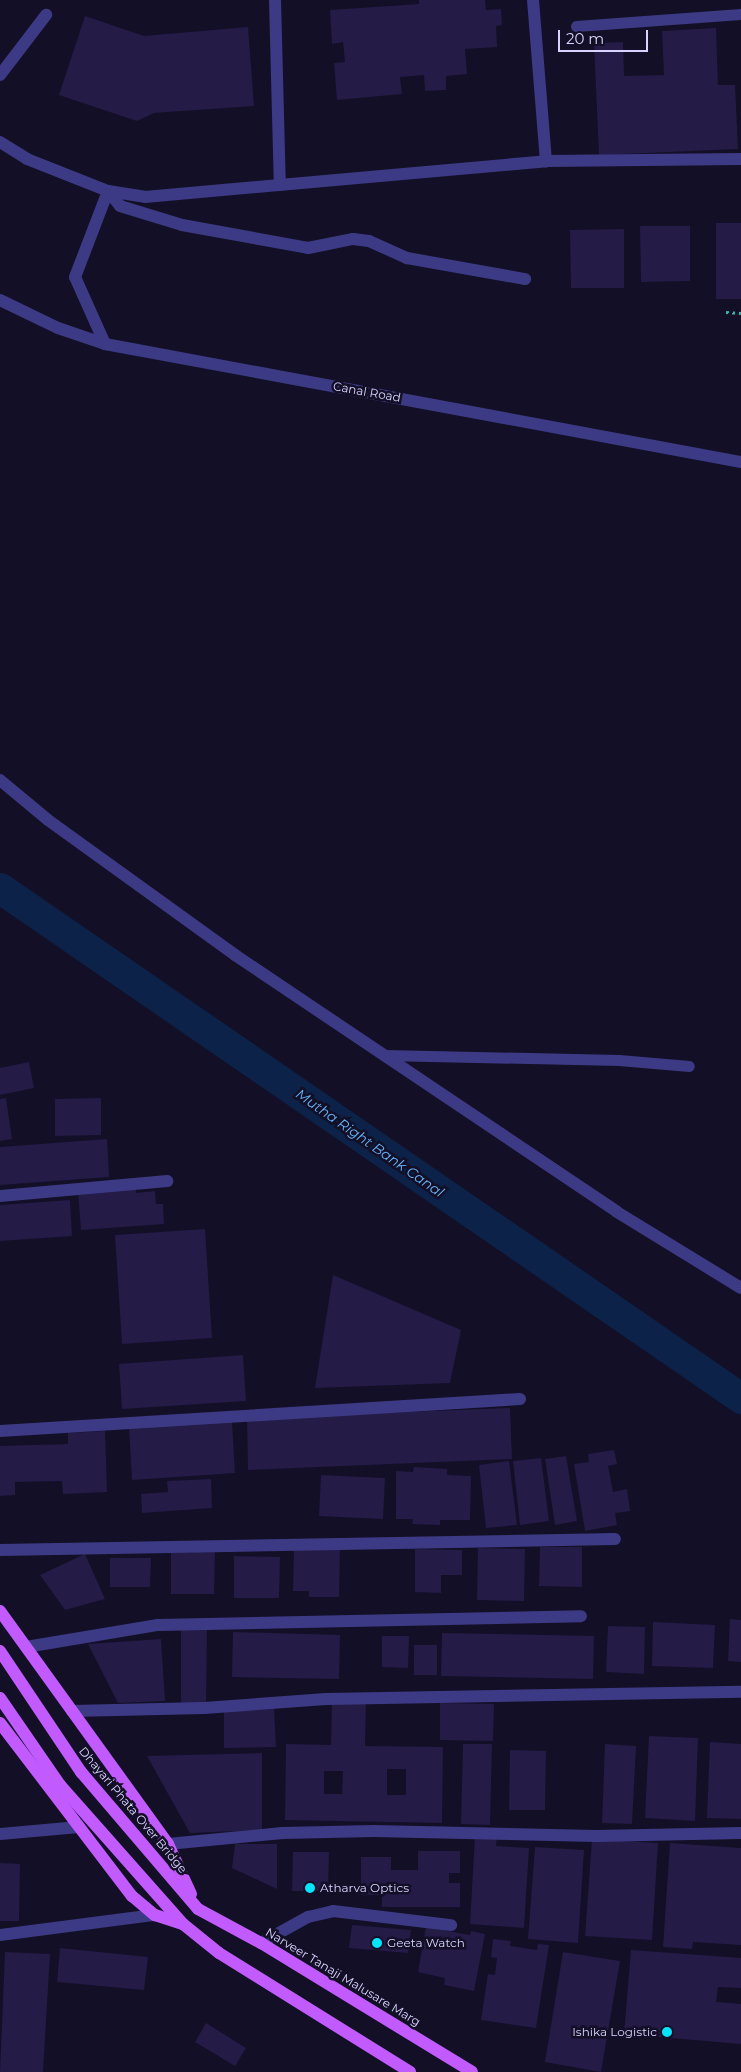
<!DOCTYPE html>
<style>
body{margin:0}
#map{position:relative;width:741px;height:2072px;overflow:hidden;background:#130f26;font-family:Montserrat,sans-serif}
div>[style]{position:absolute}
.canal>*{height:31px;margin:-15.5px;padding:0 15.5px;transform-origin:15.5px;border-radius:15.5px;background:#0c2248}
.building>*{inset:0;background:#241b47}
.path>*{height:3px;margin-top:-1.5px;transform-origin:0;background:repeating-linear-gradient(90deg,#2fb8b0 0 2.5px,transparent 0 6.5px)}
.service>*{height:11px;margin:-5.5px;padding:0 5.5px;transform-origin:5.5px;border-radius:5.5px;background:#3d3a85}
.minor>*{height:12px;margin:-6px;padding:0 6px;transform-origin:6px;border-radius:6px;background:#3d3a85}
.tertiary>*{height:12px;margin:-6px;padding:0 6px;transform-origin:6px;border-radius:6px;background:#3d3a85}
.primary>*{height:12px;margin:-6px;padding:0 6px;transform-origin:6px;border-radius:6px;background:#c25bff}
.dots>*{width:14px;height:14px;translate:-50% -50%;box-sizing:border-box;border:2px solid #130f26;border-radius:50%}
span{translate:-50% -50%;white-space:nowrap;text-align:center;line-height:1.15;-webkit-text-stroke:5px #130f26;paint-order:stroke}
.street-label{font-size:12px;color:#d9d4ff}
.poi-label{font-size:12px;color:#d9d4ff}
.left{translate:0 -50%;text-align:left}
.right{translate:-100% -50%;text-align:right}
.water-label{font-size:14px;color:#62b6ff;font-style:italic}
.scale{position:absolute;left:558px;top:30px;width:90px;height:22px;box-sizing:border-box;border:2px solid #d9d4ff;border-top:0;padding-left:6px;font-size:15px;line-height:18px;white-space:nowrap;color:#d9d4ff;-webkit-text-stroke:4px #130f26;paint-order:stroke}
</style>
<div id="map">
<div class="canal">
<div style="left:0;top:888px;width:900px;rotate:34.54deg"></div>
</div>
<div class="building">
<div style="clip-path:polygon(419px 0,485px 0,486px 10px,501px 9px,502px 25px,496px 26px,497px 47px,465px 49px,467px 74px,446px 76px,446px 90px,425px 91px,424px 75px,400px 77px,402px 94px,337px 100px,334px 63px,345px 62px,343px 42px,332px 44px,330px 10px,419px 4px)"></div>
<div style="clip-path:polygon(85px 16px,144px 36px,248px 27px,254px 106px,154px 113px,137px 121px,59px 95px)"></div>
<div style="clip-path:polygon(716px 28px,718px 85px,735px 85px,738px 149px,599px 155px,594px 43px,623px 42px,624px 76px,664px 75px,662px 31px)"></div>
<div style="clip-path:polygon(716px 223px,741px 223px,741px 299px,716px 299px)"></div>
<div style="clip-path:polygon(640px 226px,690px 226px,690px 281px,641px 282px)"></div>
<div style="clip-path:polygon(624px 229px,624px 288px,571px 288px,570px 230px)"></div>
<div style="clip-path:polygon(29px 1062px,34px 1088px,0 1095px,0 1068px)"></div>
<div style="clip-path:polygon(6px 1098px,12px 1139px,0 1141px,0 1099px)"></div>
<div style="clip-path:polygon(101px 1098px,101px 1135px,55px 1136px,55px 1099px)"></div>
<div style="clip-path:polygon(107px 1139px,109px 1177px,0 1185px,0 1147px)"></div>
<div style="clip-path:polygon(136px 1187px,136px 1193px,155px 1191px,156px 1204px,163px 1204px,164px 1224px,81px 1230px,78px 1192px)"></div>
<div style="clip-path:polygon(70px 1200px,72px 1236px,0 1241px,0 1205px)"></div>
<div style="clip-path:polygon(205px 1229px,212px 1338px,122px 1344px,115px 1235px)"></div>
<div style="clip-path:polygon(333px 1275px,461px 1330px,450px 1383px,315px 1388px)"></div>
<div style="clip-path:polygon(243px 1355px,246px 1401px,122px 1409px,119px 1364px)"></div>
<div style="clip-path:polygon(510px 1408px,512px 1459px,248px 1470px,247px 1418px)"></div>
<div style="clip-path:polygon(232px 1421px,235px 1473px,132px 1480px,129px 1428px)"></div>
<div style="clip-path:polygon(105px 1431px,107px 1492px,63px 1494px,62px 1481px,15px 1482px,15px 1495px,0 1496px,0 1446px,68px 1444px,68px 1433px)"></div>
<div style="clip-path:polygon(614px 1450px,617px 1464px,608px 1466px,613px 1492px,627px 1489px,630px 1511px,615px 1513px,617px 1525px,585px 1531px,574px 1464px,589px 1462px,588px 1454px)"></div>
<div style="clip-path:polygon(566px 1456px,577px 1521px,555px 1525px,545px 1459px)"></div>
<div style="clip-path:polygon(541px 1458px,549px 1521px,520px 1525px,513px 1461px)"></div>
<div style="clip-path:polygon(509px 1461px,517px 1525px,486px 1528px,479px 1465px)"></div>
<div style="clip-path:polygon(414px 1467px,447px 1469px,447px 1475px,471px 1476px,470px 1520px,440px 1520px,440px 1525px,412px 1524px,413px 1519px,396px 1519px,396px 1471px,413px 1472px)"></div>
<div style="clip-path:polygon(321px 1475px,385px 1478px,383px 1519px,319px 1516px)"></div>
<div style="clip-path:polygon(211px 1479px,212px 1508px,142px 1513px,141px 1494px,168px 1492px,167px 1481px)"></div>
<div style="clip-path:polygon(294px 1547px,340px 1548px,339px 1597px,309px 1597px,309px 1591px,293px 1591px)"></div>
<div style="clip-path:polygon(540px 1547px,582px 1547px,582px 1587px,539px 1586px)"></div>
<div style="clip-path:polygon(478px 1548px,525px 1549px,524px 1601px,477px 1600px)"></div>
<div style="clip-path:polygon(171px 1549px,215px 1550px,214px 1594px,171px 1594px)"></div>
<div style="clip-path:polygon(415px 1549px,462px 1550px,462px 1575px,441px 1575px,441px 1593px,415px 1592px)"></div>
<div style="clip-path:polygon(85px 1554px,105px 1599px,65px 1610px,40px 1575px)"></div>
<div style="clip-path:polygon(234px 1556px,280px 1557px,279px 1598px,234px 1598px)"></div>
<div style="clip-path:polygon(110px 1558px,151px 1558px,150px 1587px,110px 1587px)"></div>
<div style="clip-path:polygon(730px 1619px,741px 1620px,741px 1662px,728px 1661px)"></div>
<div style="clip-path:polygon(653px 1622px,715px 1625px,713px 1668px,652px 1666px)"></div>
<div style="clip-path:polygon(608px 1626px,645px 1627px,644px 1674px,606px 1672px)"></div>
<div style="clip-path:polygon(181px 1627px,207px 1627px,206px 1707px,181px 1707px)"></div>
<div style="clip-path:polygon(233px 1632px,340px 1635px,339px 1679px,232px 1677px)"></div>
<div style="clip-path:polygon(442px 1633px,594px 1636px,593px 1679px,441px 1676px)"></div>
<div style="clip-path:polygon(382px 1636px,409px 1636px,408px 1668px,382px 1667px)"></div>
<div style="clip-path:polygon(161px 1639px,165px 1701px,118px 1703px,88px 1644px)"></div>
<div style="clip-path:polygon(414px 1645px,437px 1645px,437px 1675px,414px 1675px)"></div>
<div style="clip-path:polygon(evenodd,332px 1700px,366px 1701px,365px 1746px,443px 1747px,442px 1823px,285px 1820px,286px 1744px,331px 1745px,332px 1700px,387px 1769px,406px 1769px,406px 1795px,387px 1795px,387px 1769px,332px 1700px,324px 1771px,343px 1771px,342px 1794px,324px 1794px,324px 1771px)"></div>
<div style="clip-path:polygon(440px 1703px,494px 1704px,493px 1741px,440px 1740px)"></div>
<div style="clip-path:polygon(274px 1708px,276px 1747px,224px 1748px,224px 1709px)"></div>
<div style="clip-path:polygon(649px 1736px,698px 1738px,695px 1821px,645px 1818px)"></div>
<div style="clip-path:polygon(710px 1742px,741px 1744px,741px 1819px,707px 1818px)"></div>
<div style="clip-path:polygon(463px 1744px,492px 1744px,490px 1825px,461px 1824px)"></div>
<div style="clip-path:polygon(605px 1744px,636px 1746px,632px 1824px,602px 1823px)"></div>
<div style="clip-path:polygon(510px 1750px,546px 1751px,545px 1810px,509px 1810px)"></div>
<div style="clip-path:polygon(262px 1753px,262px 1830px,190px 1833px,147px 1756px)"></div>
<div style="clip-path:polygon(475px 1836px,497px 1837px,496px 1846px,529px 1848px,524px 1928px,470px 1924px)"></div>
<div style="clip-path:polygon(592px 1839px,658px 1843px,652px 1940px,585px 1936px)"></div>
<div style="clip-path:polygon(670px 1843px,741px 1848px,741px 1945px,693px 1942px,692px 1949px,663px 1947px)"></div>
<div style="clip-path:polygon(235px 1844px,277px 1844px,277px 1889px,232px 1868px)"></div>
<div style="clip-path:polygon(535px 1847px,584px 1850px,578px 1943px,528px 1939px)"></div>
<div style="clip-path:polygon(418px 1851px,460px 1851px,460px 1873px,449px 1873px,449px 1883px,460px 1883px,460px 1907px,382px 1907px,382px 1895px,361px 1895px,361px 1857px,391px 1857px,391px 1870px,418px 1870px)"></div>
<div style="clip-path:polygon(293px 1852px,329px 1852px,328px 1891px,292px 1891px)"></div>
<div style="clip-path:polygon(0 1863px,20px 1864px,19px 1921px,0 1921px)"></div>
<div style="clip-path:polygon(352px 1925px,411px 1930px,408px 1953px,349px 1948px)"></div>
<div style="clip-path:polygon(426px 1927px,470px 1935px,471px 1931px,485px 1934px,474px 1991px,444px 1985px,445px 1978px,418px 1972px)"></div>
<div style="clip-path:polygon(493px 1939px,511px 1941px,510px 1946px,537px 1950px,538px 1944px,549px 1945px,536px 2028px,481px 2020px,488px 1974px,495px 1975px,497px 1958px,491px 1957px)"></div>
<div style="clip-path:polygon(60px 1948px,148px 1957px,144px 1990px,57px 1982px)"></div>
<div style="clip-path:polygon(631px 1950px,741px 1958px,741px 1988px,718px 1987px,716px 2002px,741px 2004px,741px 2044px,624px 2034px)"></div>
<div style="clip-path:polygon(5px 1952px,50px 1954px,43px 2072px,0 2072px)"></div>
<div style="clip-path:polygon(563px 1952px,620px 1961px,601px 2072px,545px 2062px)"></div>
<div style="clip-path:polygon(206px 2023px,246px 2048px,235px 2066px,195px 2042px)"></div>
</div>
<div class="path">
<div style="left:726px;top:312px;width:15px;rotate:4deg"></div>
</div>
<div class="service">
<div style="left:576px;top:26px;width:165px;rotate:-4.2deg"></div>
<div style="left:384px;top:1055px;width:235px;rotate:1.2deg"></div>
<div style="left:619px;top:1060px;width:70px;rotate:4.9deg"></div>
</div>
<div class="minor">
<div style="left:275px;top:0;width:185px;rotate:88.5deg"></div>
<div style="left:533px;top:0;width:162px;rotate:85.4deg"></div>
<div style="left:0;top:75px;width:76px;rotate:-52.5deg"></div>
<div style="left:0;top:142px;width:32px;rotate:32deg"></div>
<div style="left:27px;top:159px;width:87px;rotate:21.6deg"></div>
<div style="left:108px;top:191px;width:37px;rotate:9deg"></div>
<div style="left:145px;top:197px;width:403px;rotate:-5.1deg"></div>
<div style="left:546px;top:161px;width:195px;rotate:-0.6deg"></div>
<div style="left:108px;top:191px;width:19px;rotate:51deg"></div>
<div style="left:120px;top:206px;width:65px;rotate:17deg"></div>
<div style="left:182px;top:225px;width:128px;rotate:10.3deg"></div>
<div style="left:308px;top:248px;width:46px;rotate:-11.3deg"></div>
<div style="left:353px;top:239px;width:16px;rotate:7deg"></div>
<div style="left:369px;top:241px;width:42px;rotate:24.1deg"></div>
<div style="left:407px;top:258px;width:120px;rotate:10.1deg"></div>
<div style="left:105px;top:344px;width:73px;rotate:-114.1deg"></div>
<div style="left:75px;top:277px;width:92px;rotate:-69deg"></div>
<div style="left:0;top:780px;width:62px;rotate:39.8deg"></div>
<div style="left:48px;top:820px;width:231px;rotate:35.8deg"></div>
<div style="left:235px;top:955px;width:460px;rotate:33.9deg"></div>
<div style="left:617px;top:1212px;width:145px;rotate:31.5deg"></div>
<div style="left:0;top:1196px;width:168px;rotate:-5.1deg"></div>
<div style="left:0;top:1431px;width:521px;rotate:-3.52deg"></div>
<div style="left:0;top:1550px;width:615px;rotate:-1.02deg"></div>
<div style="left:26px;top:1647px;width:134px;rotate:-9.5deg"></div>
<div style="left:158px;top:1625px;width:423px;rotate:-1.2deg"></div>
<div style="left:72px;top:1711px;width:132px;rotate:-1.3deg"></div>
<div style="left:204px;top:1708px;width:122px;rotate:-4.2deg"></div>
<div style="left:326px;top:1699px;width:415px;rotate:-1deg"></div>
<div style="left:0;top:1834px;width:79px;rotate:-5.1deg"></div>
<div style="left:168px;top:1844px;width:115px;rotate:-5.5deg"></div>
<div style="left:282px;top:1833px;width:92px;rotate:-1.2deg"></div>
<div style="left:374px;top:1831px;width:222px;rotate:1.3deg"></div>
<div style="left:596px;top:1836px;width:145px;rotate:-1.2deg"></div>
<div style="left:0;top:1935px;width:156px;rotate:-7.4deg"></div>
<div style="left:261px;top:1943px;width:54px;rotate:-29deg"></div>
<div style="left:308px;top:1917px;width:26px;rotate:-13deg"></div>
<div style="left:333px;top:1911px;width:119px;rotate:6.8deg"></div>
</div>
<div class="tertiary">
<div style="left:0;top:300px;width:64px;rotate:25.8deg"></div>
<div style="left:58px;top:328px;width:50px;rotate:18.8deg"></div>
<div style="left:105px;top:344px;width:647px;rotate:10.51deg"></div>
</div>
<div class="primary">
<div style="left:0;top:1611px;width:287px;rotate:54.2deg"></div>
<div style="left:168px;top:1844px;width:55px;rotate:65.3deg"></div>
<div style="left:0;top:1651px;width:146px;rotate:56.2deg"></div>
<div style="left:81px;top:1772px;width:180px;rotate:49.5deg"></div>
<div style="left:198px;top:1909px;width:72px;rotate:28.4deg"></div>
<div style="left:261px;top:1943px;width:247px;rotate:31.4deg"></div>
<div style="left:0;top:1698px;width:106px;rotate:55.4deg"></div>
<div style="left:60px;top:1785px;width:186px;rotate:48.5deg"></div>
<div style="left:183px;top:1924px;width:46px;rotate:38.9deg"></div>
<div style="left:219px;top:1953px;width:225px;rotate:31.9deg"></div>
<div style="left:0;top:1723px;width:218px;rotate:52.7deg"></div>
<div style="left:132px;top:1896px;width:30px;rotate:40deg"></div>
<div style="left:155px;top:1915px;width:29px;rotate:18deg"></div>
</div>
<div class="dots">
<div style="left:310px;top:1888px;background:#00e5ff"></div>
<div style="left:377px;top:1943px;background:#00e5ff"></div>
<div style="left:667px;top:2032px;background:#00e5ff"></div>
</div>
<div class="street-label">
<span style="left:367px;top:392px;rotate:10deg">Canal Road</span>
<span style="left:133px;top:1810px;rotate:50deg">Dhayari Phata Over Bridge</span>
<span style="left:343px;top:1977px;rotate:31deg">Narveer Tanaji Malusare Marg</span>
</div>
<div class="poi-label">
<span class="left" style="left:320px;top:1888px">Atharva Optics</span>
<span class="left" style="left:387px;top:1943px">Geeta Watch</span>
<span class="right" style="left:657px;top:2032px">Ishika Logistic</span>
</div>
<div class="water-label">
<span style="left:370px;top:1143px;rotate:35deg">Mutha Right Bank Canal</span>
</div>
<div class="scale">20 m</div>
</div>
